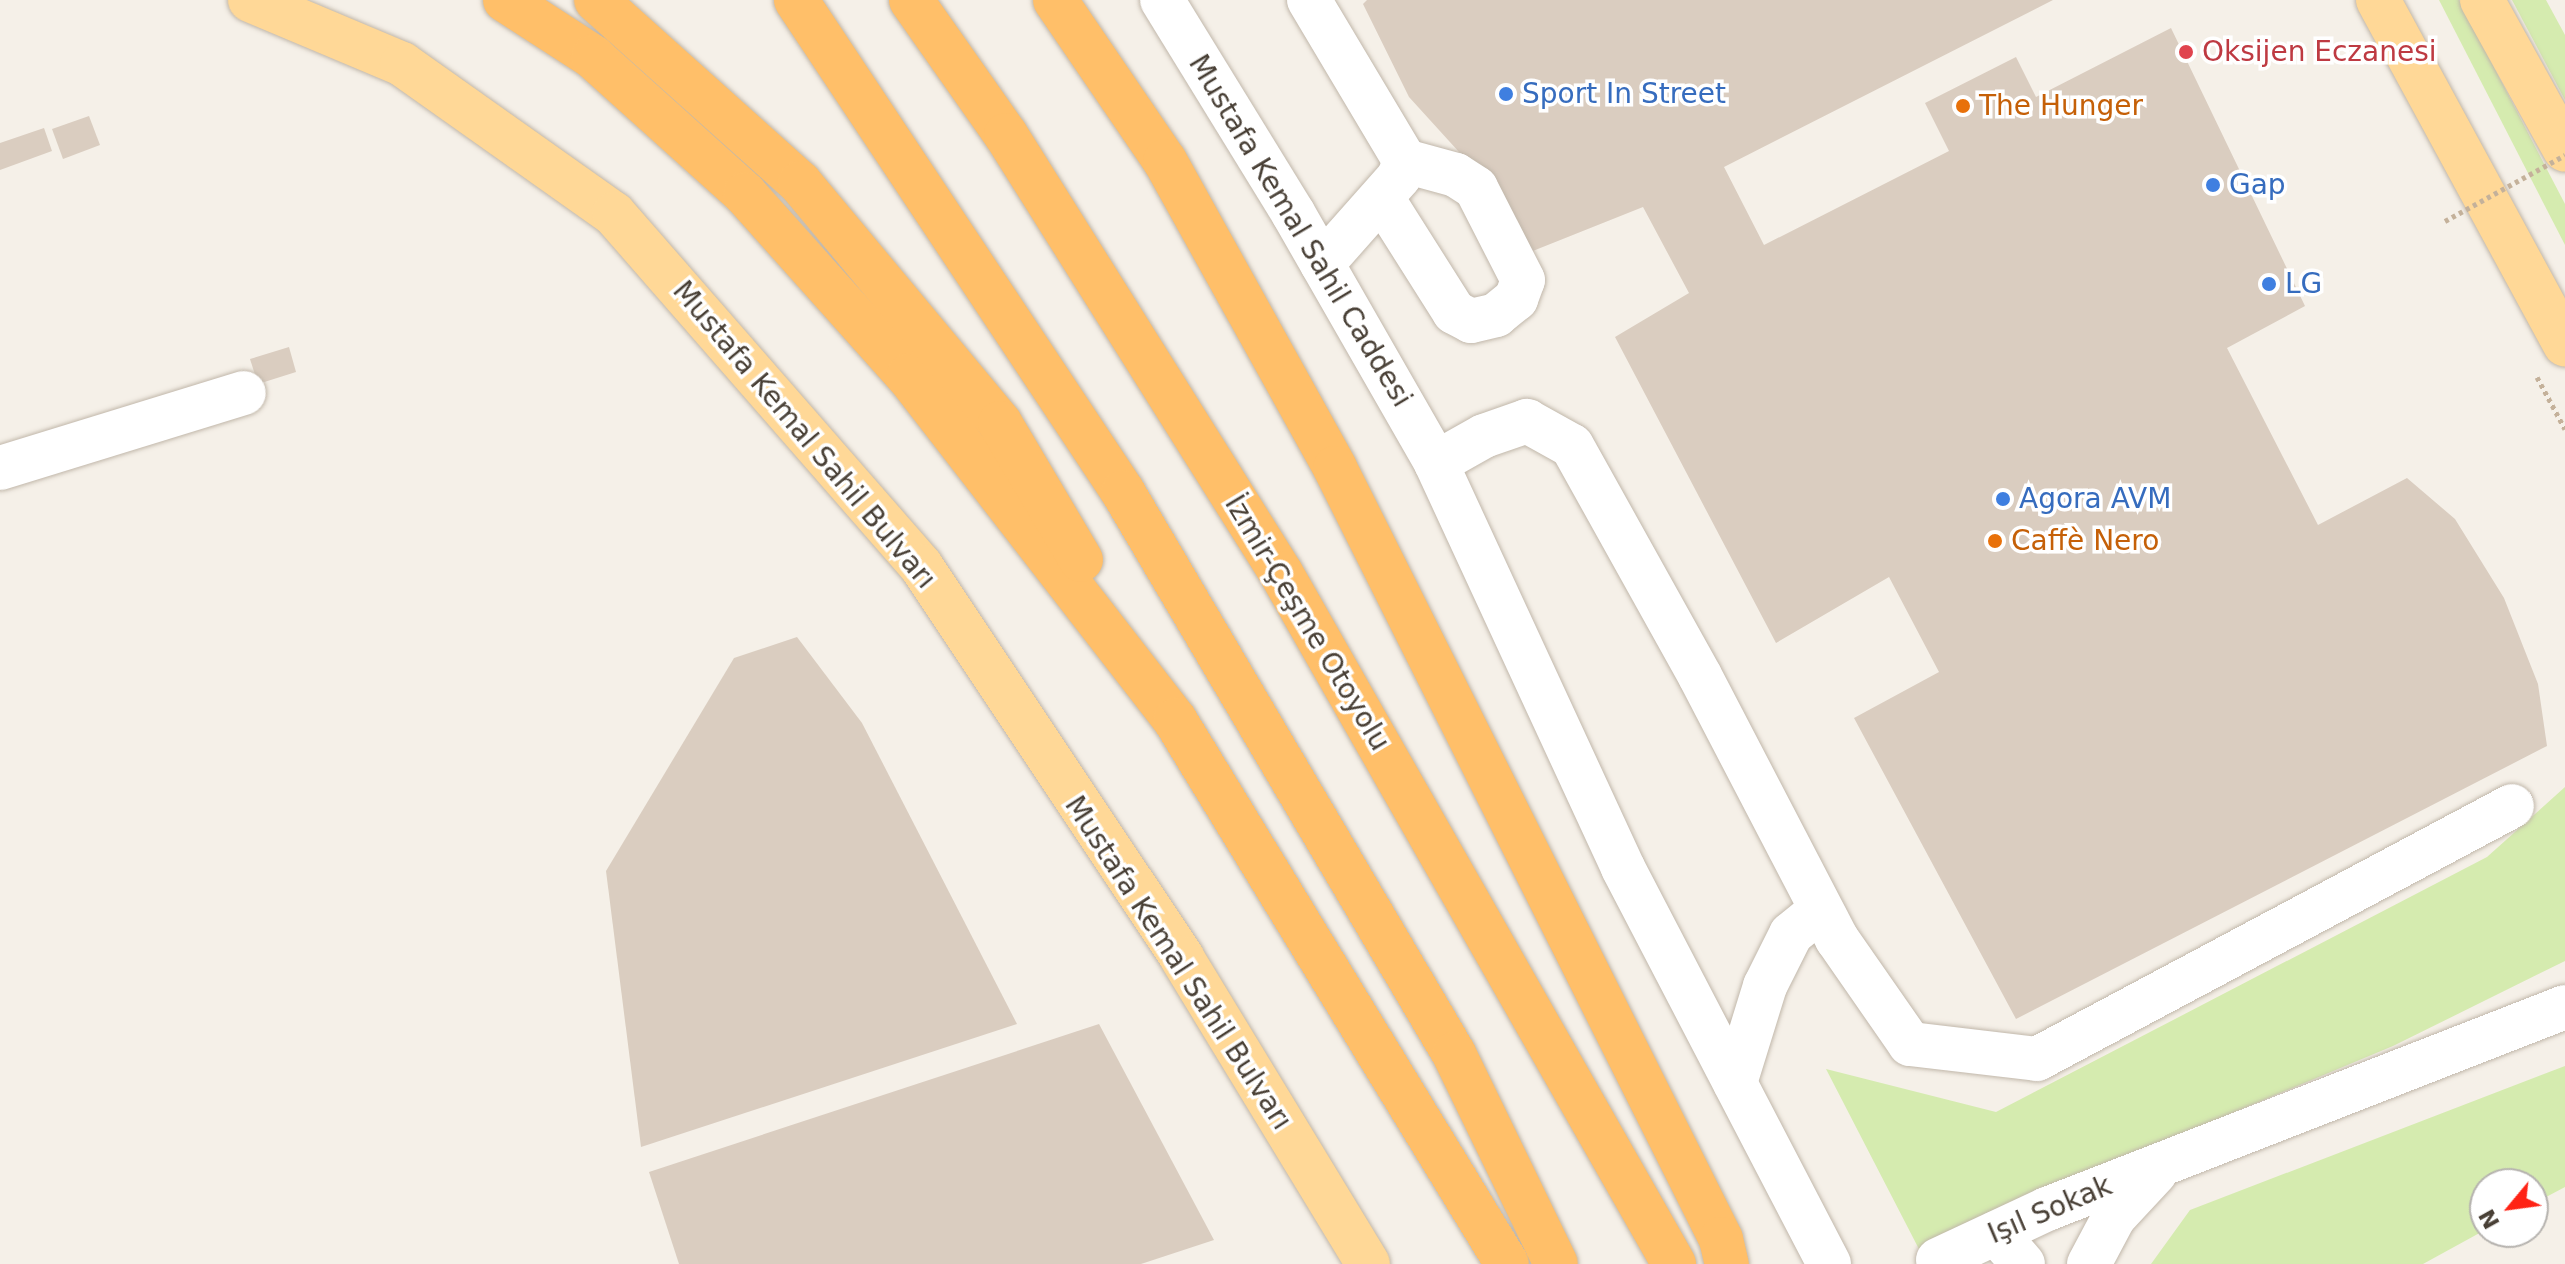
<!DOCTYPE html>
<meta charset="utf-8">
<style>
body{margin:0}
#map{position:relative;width:2565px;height:1264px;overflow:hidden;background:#f5f0e8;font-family:"DejaVu Sans",sans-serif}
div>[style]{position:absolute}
.green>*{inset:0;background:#d5ebaf}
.building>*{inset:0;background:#dacdc0}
.path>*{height:5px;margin-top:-2.5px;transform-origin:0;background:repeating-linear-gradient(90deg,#c4b19a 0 4px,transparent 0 8px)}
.roads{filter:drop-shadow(0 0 2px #c1b7aa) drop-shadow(0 0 2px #c1b7aa)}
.minor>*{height:44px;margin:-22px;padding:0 22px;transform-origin:22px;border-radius:22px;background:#fff}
.major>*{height:44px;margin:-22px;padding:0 22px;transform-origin:22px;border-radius:22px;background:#ffd897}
.highway>*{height:44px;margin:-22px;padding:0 22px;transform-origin:22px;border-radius:22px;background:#ffbf69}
.path-bridge>*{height:5px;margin-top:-2.5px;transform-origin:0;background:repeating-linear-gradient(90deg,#c4b19a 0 4px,transparent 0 8px)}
.dots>*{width:22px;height:22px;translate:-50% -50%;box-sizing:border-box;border:4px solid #fff;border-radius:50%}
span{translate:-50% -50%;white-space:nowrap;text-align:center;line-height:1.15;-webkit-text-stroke:7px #fff;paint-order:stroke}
.health-label{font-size:28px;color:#be3a42}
.left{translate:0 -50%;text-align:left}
.shop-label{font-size:28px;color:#366cbe}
.food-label{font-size:28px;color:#c56008}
.street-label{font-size:28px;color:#494036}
.north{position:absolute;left:2469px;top:1168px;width:80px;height:80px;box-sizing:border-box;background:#fff;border:2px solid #b6b3af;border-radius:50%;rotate:241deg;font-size:22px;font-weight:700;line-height:32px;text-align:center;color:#494036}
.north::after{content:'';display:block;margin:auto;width:28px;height:36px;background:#ff2315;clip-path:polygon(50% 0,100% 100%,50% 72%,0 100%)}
</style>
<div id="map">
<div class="green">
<div style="clip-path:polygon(2439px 0,2459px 0,2565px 204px,2565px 245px)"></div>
<div style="clip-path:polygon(2512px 0,2546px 0,2565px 35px,2565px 100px)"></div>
<div style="clip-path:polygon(2565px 787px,2565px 961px,2393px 1046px,2108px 1165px,1921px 1253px,1826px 1069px,1996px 1112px,2487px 857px)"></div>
<div style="clip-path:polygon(2565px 1066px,2565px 1187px,2533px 1204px,2533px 1184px,2485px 1184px,2485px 1230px,2423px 1264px,2151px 1264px,2190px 1210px)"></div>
</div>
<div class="building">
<div style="clip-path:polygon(1367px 0,2053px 0,1724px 167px,1764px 245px,1949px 151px,1925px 103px,2016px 57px,2036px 97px,2171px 28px,2305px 306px,2227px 348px,2318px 525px,2407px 478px,2455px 519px,2504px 598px,2538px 684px,2547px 746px,2016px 1019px,1854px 718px,1939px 672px,1889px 577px,1776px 643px,1615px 337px,1689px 293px,1643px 207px,1520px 256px,1479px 174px,1409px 97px,1363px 4px)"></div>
<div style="clip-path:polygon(89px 116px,100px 145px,63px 159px,52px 129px)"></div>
<div style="clip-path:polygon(44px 128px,52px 151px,0 170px,0 143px)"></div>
<div style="clip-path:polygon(289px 347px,296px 372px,258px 384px,250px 359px)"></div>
<div style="clip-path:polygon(797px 637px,862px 723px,1017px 1024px,641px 1147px,606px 871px,734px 658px)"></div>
<div style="clip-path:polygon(1099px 1024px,1214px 1240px,1141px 1264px,679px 1264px,649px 1172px)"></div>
</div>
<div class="path">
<div style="left:2537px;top:377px;width:59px;rotate:61.7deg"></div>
</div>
<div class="roads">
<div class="minor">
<div style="left:1162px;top:0;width:250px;rotate:58.4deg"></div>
<div style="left:1293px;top:213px;width:288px;rotate:60.2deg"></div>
<div style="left:1436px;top:463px;width:446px;rotate:65.2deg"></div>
<div style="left:1623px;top:868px;width:446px;rotate:62.5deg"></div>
<div style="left:1309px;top:0;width:187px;rotate:59.2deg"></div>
<div style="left:1405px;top:161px;width:17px;rotate:111deg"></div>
<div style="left:1399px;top:177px;width:116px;rotate:131.5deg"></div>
<div style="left:1382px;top:198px;width:135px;rotate:57.7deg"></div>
<div style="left:1454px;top:312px;width:19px;rotate:28deg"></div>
<div style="left:1471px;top:321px;width:26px;rotate:-13deg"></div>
<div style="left:1496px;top:315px;width:26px;rotate:-39deg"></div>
<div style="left:1516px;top:299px;width:20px;rotate:-70deg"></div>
<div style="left:1523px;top:280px;width:103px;rotate:-117.1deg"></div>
<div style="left:1476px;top:188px;width:24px;rotate:-147deg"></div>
<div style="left:1456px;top:175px;width:53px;rotate:-164.6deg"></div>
<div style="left:1436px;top:463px;width:55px;rotate:-29.4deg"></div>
<div style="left:1484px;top:436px;width:46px;rotate:-19.2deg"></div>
<div style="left:1527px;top:421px;width:51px;rotate:29.1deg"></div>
<div style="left:1572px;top:446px;width:263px;rotate:60.9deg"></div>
<div style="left:1700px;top:676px;width:297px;rotate:62.5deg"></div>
<div style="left:1837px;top:939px;width:128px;rotate:55.2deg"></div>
<div style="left:1910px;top:1044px;width:128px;rotate:6.7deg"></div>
<div style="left:2037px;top:1059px;width:538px;rotate:-28.04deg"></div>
<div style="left:0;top:468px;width:255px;rotate:-17.1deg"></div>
<div style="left:1735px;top:1083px;width:102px;rotate:-72.8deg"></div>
<div style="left:1765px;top:986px;width:58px;rotate:-63.4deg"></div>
<div style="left:1791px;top:934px;width:38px;rotate:-39deg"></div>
<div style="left:1996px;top:1233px;width:41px;rotate:48.9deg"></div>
<div style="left:1938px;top:1260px;width:120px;rotate:-25.1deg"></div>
<div style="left:2047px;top:1209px;width:556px;rotate:-21.3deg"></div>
<div style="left:2089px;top:1264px;width:53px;rotate:-62deg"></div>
<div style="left:2114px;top:1217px;width:60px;rotate:-47deg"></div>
</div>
<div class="major">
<div style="left:250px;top:0;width:165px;rotate:22.8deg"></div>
<div style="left:402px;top:64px;width:260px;rotate:35.3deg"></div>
<div style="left:614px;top:214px;width:467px;rotate:48.9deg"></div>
<div style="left:921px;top:566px;width:471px;rotate:56.3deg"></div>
<div style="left:1182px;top:958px;width:358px;rotate:58.7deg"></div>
<div style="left:2378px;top:0;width:392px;rotate:61.5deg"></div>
<div style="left:2482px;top:0;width:171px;rotate:61deg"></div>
</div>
<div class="highway">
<div style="left:505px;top:0;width:105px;rotate:32.9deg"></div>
<div style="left:593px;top:57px;width:205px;rotate:42deg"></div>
<div style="left:745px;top:194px;width:244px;rotate:48.2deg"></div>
<div style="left:908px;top:376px;width:435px;rotate:52.2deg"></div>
<div style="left:1175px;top:720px;width:637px;rotate:58.6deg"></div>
<div style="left:596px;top:0;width:274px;rotate:41.9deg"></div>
<div style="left:800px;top:183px;width:312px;rotate:50.2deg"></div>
<div style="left:1000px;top:423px;width:159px;rotate:59.4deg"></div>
<div style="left:796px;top:0;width:591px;rotate:56.39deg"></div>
<div style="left:1123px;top:492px;width:652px;rotate:59.5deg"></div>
<div style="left:1454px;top:1054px;width:233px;rotate:64.1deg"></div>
<div style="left:911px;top:0;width:165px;rotate:54.9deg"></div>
<div style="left:1006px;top:135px;width:517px;rotate:57.88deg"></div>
<div style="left:1281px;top:573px;width:795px;rotate:60.37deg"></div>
<div style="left:1055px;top:0;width:195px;rotate:55.7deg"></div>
<div style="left:1165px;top:161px;width:351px;rotate:61deg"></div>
<div style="left:1335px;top:468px;width:862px;rotate:63.41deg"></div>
<div style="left:1721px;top:1239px;width:26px;rotate:77deg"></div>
</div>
</div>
<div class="path-bridge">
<div style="left:2445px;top:221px;width:137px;rotate:-28.8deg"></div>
</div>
<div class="dots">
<div style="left:2186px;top:52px;background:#e0444e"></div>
<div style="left:1506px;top:94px;background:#3f7fe0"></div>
<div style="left:1963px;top:106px;background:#e8710a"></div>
<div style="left:2213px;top:185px;background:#3f7fe0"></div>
<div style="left:2269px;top:284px;background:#3f7fe0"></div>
<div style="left:2003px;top:499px;background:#3f7fe0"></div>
<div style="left:1995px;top:541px;background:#e8710a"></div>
</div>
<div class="health-label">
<span class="left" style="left:2202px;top:52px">Oksijen Eczanesi</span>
</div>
<div class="shop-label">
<span class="left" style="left:1522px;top:94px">Sport In Street</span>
<span class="left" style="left:2229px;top:185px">Gap</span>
<span class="left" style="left:2285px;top:284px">LG</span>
<span class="left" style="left:2019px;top:499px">Agora AVM</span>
</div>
<div class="food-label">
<span class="left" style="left:1979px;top:106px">The Hunger</span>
<span class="left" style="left:2011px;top:541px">Caffè Nero</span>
</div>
<div class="street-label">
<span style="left:1300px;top:231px;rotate:59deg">Mustafa Kemal Sahil Caddesi</span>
<span style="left:804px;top:435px;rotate:50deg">Mustafa Kemal Sahil Bulvarı</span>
<span style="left:1307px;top:623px;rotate:59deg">İzmir-Çeşme Otoyolu</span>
<span style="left:1178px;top:963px;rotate:57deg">Mustafa Kemal Sahil Bulvarı</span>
<span style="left:2050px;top:1210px;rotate:-23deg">Işıl Sokak</span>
</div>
<div class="north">N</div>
</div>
